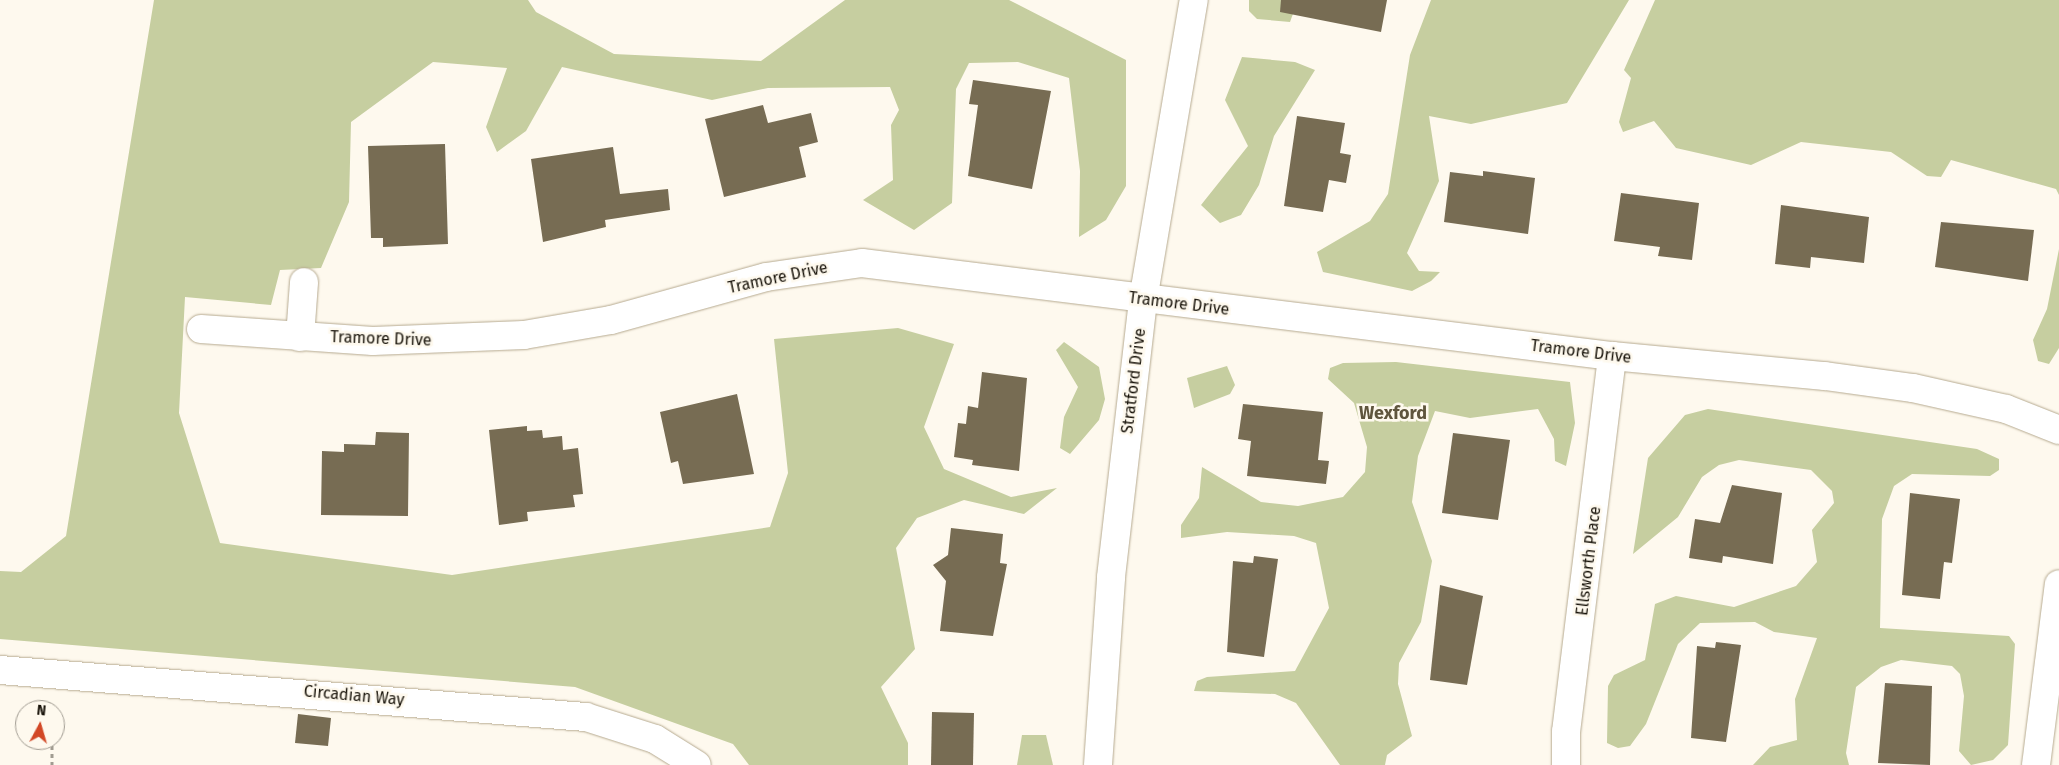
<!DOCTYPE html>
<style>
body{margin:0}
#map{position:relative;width:2059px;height:765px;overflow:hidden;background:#fef9ee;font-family:"Fira Sans",sans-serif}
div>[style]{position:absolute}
.green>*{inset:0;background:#c6cea0}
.building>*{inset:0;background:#776c53}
.path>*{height:3px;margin-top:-1.5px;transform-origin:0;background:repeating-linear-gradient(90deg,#a19c91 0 4px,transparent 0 8px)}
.roads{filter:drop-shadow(0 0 1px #b6aa90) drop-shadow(0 0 1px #b6aa90)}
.minor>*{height:28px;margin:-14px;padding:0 14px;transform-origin:14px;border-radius:14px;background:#fff}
span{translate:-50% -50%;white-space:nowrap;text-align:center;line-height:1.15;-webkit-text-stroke:5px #fef9ee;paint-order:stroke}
.street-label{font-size:16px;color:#161108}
.neighbourhood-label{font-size:18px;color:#5f553d;font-weight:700}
.north{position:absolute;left:15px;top:700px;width:50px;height:50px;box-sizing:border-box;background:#fef9ee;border:1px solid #a19c92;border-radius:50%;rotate:6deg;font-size:14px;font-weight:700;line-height:20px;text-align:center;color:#161108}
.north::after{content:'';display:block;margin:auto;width:18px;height:22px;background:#d24826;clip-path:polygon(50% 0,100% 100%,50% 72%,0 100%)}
</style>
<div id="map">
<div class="green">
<div style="clip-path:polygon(154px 0,528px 0,536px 12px,614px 54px,761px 61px,845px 0,1009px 0,1126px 60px,1126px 186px,1106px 220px,1079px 237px,1080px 171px,1069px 78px,1018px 62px,969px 63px,956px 89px,952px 203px,914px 230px,863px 200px,893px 180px,891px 125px,899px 110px,890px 87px,768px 88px,712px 100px,562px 67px,526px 131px,497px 152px,486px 127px,507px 68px,433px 62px,351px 122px,349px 202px,321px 268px,280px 270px,271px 305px,185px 297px,179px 413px,220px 543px,452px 575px,770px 527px,788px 473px,774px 339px,898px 328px,954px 344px,924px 427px,944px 469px,1011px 497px,1057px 488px,1024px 514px,964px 500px,917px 518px,896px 548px,915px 649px,881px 687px,908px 743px,908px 765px,749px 765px,733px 744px,575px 687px,0 639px,0 571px,21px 572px,66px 536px)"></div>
<div style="clip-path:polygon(1249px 0,1298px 0,1290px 22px,1257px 19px,1249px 11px)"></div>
<div style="clip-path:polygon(1431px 0,1629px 0,1567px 103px,1471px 124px,1429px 116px,1439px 181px,1407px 253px,1419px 271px,1440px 272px,1431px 281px,1412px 291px,1323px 272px,1317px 252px,1370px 221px,1388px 194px,1410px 55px)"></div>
<div style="clip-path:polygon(1655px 0,2059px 0,2059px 195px,2056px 189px,1951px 160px,1941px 177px,1927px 176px,1891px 152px,1801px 142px,1751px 165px,1676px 148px,1654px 121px,1623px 132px,1619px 122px,1631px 78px,1624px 70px)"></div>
<div style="clip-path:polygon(1242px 57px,1295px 62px,1315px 70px,1274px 136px,1259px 185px,1241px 215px,1220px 223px,1201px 205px,1248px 146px,1225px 100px)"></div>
<div style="clip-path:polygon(2059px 249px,2059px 348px,2049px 364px,2038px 361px,2033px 340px,2047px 309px)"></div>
<div style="clip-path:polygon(1064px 342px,1099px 367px,1105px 399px,1099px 420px,1070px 454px,1060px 448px,1064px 417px,1078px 387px,1056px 350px)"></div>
<div style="clip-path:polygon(1396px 362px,1570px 382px,1575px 423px,1566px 466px,1555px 461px,1554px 439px,1538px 409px,1470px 418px,1435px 411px,1418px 456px,1412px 502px,1432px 561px,1421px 622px,1399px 663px,1398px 684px,1412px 736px,1387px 755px,1385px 765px,1340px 765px,1296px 703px,1275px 694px,1194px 691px,1197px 681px,1207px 677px,1295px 671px,1329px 608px,1316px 543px,1294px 536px,1227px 532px,1181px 538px,1181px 525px,1199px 498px,1202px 467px,1261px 502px,1298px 506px,1343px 497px,1365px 472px,1367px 447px,1354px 403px,1328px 379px,1330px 368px,1343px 363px)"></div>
<div style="clip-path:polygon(1227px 366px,1235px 385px,1230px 394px,1194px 408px,1187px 378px)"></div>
<div style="clip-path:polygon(1708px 409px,1977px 449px,1999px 459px,1999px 470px,1990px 476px,1912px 474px,1894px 486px,1882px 519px,1880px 628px,2009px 636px,2015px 644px,2008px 745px,1993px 760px,1971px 765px,1959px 751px,1964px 696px,1960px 674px,1952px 666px,1901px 660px,1881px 667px,1856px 687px,1846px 753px,1849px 765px,1753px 765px,1770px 747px,1797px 740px,1795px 699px,1817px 638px,1774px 632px,1755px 622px,1700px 623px,1678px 644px,1646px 724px,1630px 746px,1618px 748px,1607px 743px,1608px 686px,1614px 675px,1645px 660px,1655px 604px,1676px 596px,1734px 607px,1796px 586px,1817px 562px,1812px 530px,1834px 503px,1832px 491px,1811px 470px,1739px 460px,1719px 465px,1702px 477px,1678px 517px,1633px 554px,1648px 458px,1685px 415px)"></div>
<div style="clip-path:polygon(1022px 735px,1046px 735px,1053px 765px,1017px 765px)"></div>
</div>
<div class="building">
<div style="clip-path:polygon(1281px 0,1387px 0,1381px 32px,1280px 12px)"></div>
<div style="clip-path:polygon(973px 80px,1051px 91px,1032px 189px,968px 176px,978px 105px,969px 104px)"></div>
<div style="clip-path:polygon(763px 105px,768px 123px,811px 113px,818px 142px,799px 147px,806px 177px,724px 197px,705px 119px)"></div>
<div style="clip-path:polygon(1297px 116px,1345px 123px,1340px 153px,1351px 155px,1346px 183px,1329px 180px,1323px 212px,1284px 206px)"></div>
<div style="clip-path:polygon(445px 144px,448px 244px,383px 247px,383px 238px,371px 238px,368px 146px)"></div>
<div style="clip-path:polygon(613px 147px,620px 194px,668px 189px,670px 210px,605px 220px,606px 227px,543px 242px,531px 159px)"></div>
<div style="clip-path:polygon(1483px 171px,1535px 178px,1528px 234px,1444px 222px,1450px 172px,1483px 176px)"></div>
<div style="clip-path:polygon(1621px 193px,1699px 203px,1692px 260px,1658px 256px,1660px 247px,1614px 241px)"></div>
<div style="clip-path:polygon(1781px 205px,1869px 217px,1864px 263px,1811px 257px,1810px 268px,1775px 264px)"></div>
<div style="clip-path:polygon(1941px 222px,2034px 230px,2028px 281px,1935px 267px)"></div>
<div style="clip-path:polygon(982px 372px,1027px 378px,1019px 471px,972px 465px,973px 460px,954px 457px,958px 423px,966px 424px,968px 406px,978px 408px)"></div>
<div style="clip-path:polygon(737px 394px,754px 474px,683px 484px,678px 461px,671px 463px,660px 412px)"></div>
<div style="clip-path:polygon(1243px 404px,1323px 412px,1318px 460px,1329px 461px,1326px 484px,1247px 476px,1251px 441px,1238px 439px)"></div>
<div style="clip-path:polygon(527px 426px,527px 431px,542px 430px,543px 438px,562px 436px,563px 450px,578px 448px,583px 494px,573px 495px,575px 507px,527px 512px,528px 521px,499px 525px,489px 430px)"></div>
<div style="clip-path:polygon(376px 432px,409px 433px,408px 516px,321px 515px,322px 451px,344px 452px,344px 444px,375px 445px)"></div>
<div style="clip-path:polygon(1453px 433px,1510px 440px,1498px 520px,1442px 513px)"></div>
<div style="clip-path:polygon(1732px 485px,1782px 493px,1773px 564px,1723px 556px,1722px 563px,1689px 558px,1695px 519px,1720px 523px)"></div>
<div style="clip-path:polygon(1910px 493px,1960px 499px,1952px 563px,1944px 562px,1940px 599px,1902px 595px)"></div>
<div style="clip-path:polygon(951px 528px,1003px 534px,1000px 563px,1007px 564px,993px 636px,940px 631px,946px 581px,933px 565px,948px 555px)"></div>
<div style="clip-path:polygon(1254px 556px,1278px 559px,1264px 657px,1227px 652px,1233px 561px,1253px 563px)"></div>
<div style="clip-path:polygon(1440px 585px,1483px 596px,1467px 685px,1430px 680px)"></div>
<div style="clip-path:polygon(1716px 642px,1741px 645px,1726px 742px,1691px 738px,1697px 646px,1715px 648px)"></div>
<div style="clip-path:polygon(1885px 683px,1932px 686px,1930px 765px,1878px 763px)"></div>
<div style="clip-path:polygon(932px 712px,974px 713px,973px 765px,931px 765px)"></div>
<div style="clip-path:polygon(298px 714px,331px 718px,328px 746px,295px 743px)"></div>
</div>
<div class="path">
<div style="left:52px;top:765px;width:25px;rotate:-90deg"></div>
</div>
<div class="roads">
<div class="minor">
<div style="left:201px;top:329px;width:172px;rotate:4deg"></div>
<div style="left:373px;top:341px;width:151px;rotate:-2.3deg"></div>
<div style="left:524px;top:335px;width:88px;rotate:-9.8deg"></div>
<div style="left:611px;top:320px;width:161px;rotate:-15.5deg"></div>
<div style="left:766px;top:277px;width:97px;rotate:-8.3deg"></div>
<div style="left:862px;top:263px;width:756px;rotate:7.07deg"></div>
<div style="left:1612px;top:356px;width:214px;rotate:5.4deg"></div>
<div style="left:1825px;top:376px;width:89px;rotate:7.8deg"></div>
<div style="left:1913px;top:388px;width:95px;rotate:12.7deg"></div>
<div style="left:2006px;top:409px;width:57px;rotate:21.6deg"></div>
<div style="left:300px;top:337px;width:55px;rotate:-85.8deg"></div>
<div style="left:0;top:670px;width:588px;rotate:4.59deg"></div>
<div style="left:586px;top:717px;width:72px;rotate:17.7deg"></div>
<div style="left:655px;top:739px;width:49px;rotate:31.8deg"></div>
<div style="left:1098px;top:765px;width:188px;rotate:-86deg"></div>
<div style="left:1111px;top:577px;width:279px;rotate:-83.4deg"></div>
<div style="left:1143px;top:300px;width:304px;rotate:-80.4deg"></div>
<div style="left:1566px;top:765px;width:33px;rotate:-90deg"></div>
<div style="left:1566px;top:732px;width:379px;rotate:-83deg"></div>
<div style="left:2036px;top:765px;width:182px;rotate:-82.8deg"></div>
</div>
</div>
<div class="street-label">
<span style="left:778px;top:278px;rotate:-12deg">Tramore Drive</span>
<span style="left:1179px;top:304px;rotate:7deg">Tramore Drive</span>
<span style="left:381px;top:339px;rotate:2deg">Tramore Drive</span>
<span style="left:1581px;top:352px;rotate:7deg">Tramore Drive</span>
<span style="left:1134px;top:381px;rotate:-83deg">Stratford Drive</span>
<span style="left:1589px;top:561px;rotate:-83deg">Ellsworth Place</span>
<span style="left:354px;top:696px;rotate:5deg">Circadian Way</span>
</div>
<div class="neighbourhood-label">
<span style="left:1393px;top:413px">Wexford</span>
</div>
<div class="north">N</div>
</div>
